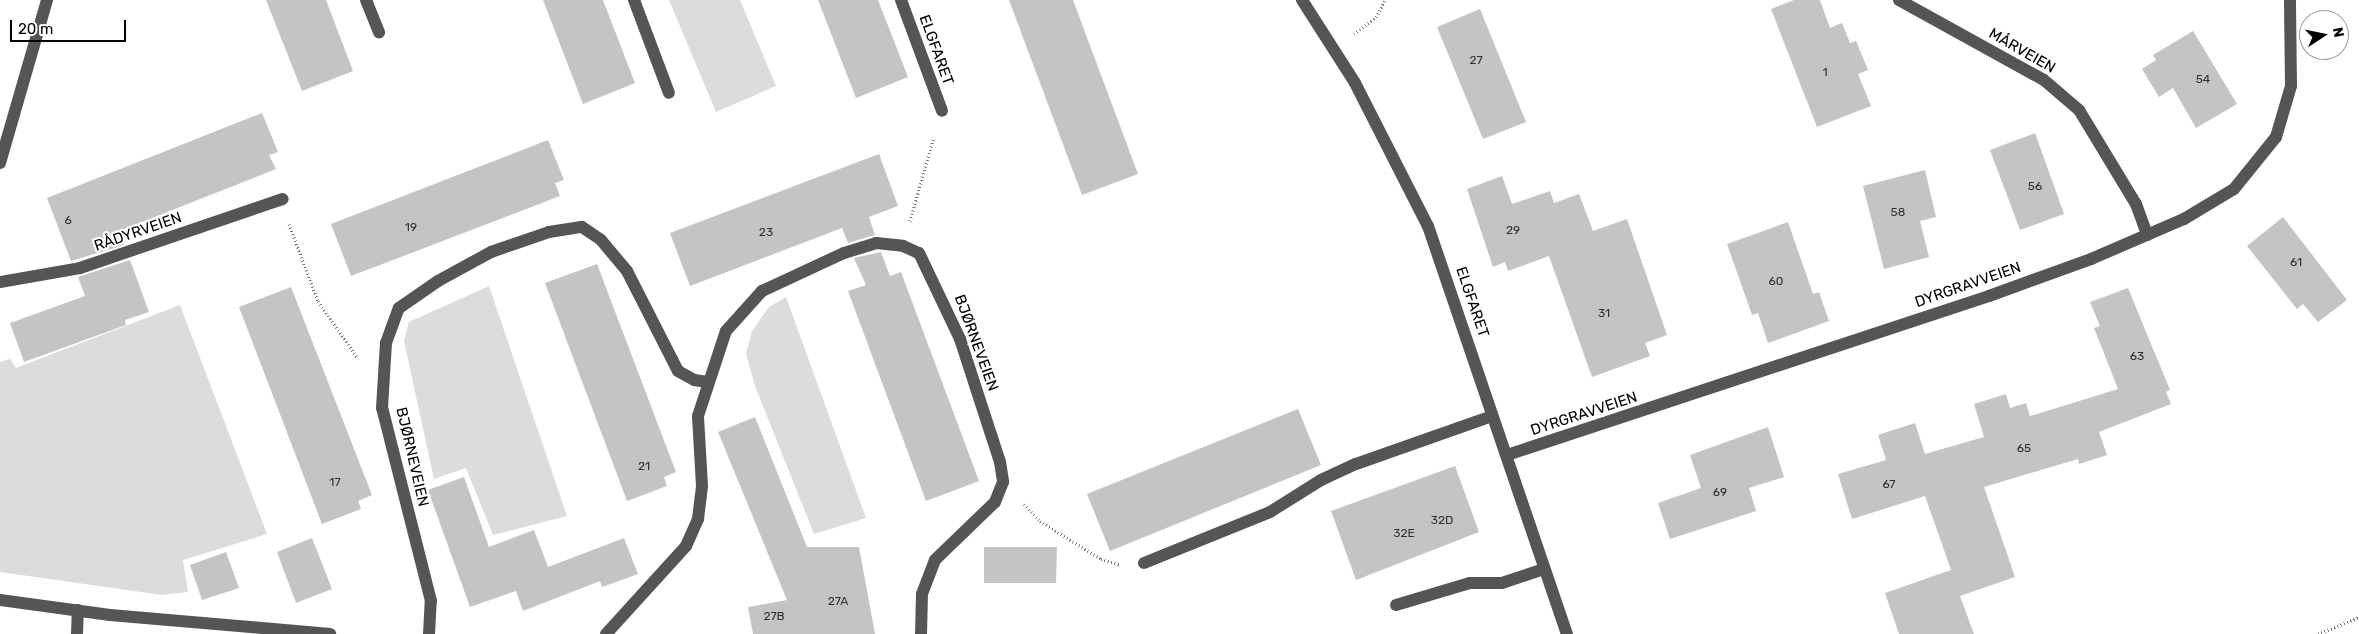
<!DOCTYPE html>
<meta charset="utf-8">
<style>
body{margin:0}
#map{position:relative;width:2359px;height:634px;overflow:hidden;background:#fff;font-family:Rubik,sans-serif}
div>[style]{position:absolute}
.green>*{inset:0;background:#dcdcdc}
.building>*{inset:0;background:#c4c4c4}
.path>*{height:3px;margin-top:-1.5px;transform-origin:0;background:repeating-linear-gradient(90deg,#777 0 1px,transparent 0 3.5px)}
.minor>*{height:12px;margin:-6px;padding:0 6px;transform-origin:6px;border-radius:6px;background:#555}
span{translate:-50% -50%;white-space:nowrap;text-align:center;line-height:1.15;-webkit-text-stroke:4.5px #fff;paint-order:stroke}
.number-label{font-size:12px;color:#313131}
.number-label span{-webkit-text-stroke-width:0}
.street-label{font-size:15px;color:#000}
.north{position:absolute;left:2299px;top:10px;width:50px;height:50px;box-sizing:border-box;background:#fff;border:1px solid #999;border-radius:50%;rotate:79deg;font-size:14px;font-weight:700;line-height:20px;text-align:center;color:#000}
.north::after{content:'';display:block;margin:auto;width:18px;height:22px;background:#000;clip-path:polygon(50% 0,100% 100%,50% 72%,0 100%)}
.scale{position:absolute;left:10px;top:20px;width:116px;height:22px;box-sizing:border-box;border:2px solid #000;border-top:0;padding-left:6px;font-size:15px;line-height:18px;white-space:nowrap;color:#000;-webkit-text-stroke:4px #fff;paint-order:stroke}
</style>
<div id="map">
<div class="green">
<div style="clip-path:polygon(669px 0,740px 0,776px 86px,716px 112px)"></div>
<div style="clip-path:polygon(489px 286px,567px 516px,493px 535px,466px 468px,434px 479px,404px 341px,409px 322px)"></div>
<div style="clip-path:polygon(786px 297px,866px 518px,814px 534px,755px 386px,746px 354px,752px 331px,769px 307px)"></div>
<div style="clip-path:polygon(180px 305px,267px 534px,183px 560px,188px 592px,162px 595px,0 572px,0 362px,10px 359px,16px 368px)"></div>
</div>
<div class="building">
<div style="clip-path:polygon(266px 0,326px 0,353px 71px,302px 91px)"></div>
<div style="clip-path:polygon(543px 0,603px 0,635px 83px,583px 104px)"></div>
<div style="clip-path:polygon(818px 0,878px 0,908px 77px,856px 98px)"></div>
<div style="clip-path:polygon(1009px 0,1073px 0,1138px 174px,1082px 195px)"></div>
<div style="clip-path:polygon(1794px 0,1820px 0,1830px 28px,1842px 23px,1850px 43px,1856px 41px,1868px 70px,1858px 74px,1871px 106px,1817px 127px,1771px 9px)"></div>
<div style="clip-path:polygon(1480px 9px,1526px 122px,1483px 139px,1437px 27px)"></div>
<div style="clip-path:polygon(2193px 31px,2237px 104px,2196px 128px,2173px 88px,2159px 97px,2142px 69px,2156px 60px,2153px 55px)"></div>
<div style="clip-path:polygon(262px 113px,278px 152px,269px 155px,276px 169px,119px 231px,124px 245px,71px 261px,47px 198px)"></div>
<div style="clip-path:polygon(2035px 133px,2064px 214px,2020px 230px,1990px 150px)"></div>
<div style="clip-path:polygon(548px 140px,564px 180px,555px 183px,560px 196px,351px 276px,331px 224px)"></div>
<div style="clip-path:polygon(879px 154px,898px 206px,869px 217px,875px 235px,848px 243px,842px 228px,690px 286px,670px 233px)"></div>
<div style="clip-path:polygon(1925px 170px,1936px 217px,1920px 221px,1929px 257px,1884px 269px,1863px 186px)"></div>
<div style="clip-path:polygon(1502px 176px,1512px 204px,1550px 191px,1554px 203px,1579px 194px,1593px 231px,1627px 219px,1667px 335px,1645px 343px,1650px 356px,1592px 377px,1549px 256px,1508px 271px,1505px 262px,1493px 267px,1467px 189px)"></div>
<div style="clip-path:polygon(2283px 217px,2347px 300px,2318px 322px,2303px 304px,2297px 309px,2247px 246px)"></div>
<div style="clip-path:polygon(1788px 222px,1813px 294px,1819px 292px,1829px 321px,1768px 343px,1758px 313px,1752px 315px,1727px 244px)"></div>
<div style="clip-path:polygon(881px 252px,890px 276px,901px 272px,979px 481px,926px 501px,848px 291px,866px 285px,854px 258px)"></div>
<div style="clip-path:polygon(130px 260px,149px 312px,125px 320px,126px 325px,24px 362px,10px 323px,85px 296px,78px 277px)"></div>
<div style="clip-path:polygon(597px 264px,676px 472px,664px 477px,667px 486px,627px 501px,545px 283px)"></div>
<div style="clip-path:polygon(291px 287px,372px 495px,358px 501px,361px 509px,322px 524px,239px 307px)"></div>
<div style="clip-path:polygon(2128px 288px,2170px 390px,2166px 392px,2171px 404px,2099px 432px,2107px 455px,2079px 464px,2078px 459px,1984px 487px,2015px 577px,1960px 596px,1974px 634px,1899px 634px,1885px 593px,1951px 570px,1925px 496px,1852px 519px,1838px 474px,1886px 460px,1878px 435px,1915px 423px,1925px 454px,1984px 437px,1974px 404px,2006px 394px,2010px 408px,2026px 403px,2030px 416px,2118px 389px,2094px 328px,2100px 326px,2090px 302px)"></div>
<div style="clip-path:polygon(1298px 409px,1321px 465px,1110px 551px,1087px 494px)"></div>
<div style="clip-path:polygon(755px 417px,807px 547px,859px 547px,875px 634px,753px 634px,748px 607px,787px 600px,718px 432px)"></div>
<div style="clip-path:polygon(1768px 427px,1784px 477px,1749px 488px,1756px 511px,1670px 539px,1658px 503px,1701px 488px,1690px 455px)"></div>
<div style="clip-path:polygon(1455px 466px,1479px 532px,1356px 580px,1331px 511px)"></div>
<div style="clip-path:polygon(464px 477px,489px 547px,534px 530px,548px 567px,624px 538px,638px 574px,602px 587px,600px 581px,523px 611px,516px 591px,470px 607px,428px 490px)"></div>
<div style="clip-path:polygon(312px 538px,332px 589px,296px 603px,277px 552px)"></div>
<div style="clip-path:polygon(984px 547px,1057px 547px,1056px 583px,984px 583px)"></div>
<div style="clip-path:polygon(226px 552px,239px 588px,202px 600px,190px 565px)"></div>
</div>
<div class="path">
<div style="left:1354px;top:34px;width:28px;rotate:-38deg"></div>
<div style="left:1376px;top:17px;width:19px;rotate:-62deg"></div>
<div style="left:910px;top:221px;width:88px;rotate:-74.2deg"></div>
<div style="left:289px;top:224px;width:82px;rotate:69.4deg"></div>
<div style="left:318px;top:301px;width:68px;rotate:55.1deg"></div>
<div style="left:1024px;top:504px;width:23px;rotate:47deg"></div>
<div style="left:1040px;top:521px;width:72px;rotate:31.9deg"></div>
<div style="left:1101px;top:559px;width:19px;rotate:16deg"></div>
<div style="left:2318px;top:634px;width:44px;rotate:-22.5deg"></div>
</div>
<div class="minor">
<div style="left:366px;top:0;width:35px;rotate:68deg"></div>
<div style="left:634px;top:0;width:99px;rotate:69.4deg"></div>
<div style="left:901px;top:0;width:118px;rotate:69.7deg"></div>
<div style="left:1302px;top:0;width:98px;rotate:57.4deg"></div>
<div style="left:1355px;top:83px;width:161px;rotate:63deg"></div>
<div style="left:1428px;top:226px;width:431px;rotate:71.2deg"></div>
<div style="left:1899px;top:0;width:166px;rotate:28.9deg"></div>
<div style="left:2044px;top:80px;width:46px;rotate:40.6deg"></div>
<div style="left:2079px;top:110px;width:110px;rotate:58.8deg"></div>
<div style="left:2136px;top:204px;width:33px;rotate:70deg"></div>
<div style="left:0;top:163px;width:170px;rotate:-73.9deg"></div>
<div style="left:0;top:282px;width:81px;rotate:-9.9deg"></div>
<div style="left:80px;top:268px;width:214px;rotate:-18.8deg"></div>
<div style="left:1507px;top:455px;width:508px;rotate:-18.26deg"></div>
<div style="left:1989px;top:296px;width:109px;rotate:-19.9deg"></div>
<div style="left:2091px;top:259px;width:101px;rotate:-23.3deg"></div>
<div style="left:2184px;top:219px;width:58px;rotate:-31deg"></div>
<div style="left:2234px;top:189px;width:67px;rotate:-51.1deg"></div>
<div style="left:2276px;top:137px;width:53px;rotate:-73.6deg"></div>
<div style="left:2291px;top:86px;width:86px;rotate:-90.7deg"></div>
<div style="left:1144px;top:563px;width:136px;rotate:-22deg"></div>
<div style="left:1270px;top:512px;width:60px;rotate:-32.1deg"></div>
<div style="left:1321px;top:480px;width:38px;rotate:-25deg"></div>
<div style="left:1356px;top:464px;width:144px;rotate:-19.4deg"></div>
<div style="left:0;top:600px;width:111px;rotate:7.8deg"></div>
<div style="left:110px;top:615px;width:221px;rotate:4.9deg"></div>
<div style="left:1396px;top:605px;width:77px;rotate:-16.6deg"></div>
<div style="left:1470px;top:583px;width:32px"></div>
<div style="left:1502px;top:583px;width:44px;rotate:-18.4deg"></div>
<div style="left:77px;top:634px;width:24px;rotate:-88deg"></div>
<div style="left:429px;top:634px;width:33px;rotate:-87deg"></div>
<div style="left:431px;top:601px;width:199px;rotate:-104.2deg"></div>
<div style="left:382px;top:408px;width:65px;rotate:-86.5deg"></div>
<div style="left:386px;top:343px;width:37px;rotate:-70deg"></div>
<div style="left:399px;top:308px;width:47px;rotate:-34.7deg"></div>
<div style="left:438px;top:281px;width:60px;rotate:-28.7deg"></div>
<div style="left:491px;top:252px;width:61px;rotate:-19deg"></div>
<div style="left:549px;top:232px;width:33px;rotate:-9deg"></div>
<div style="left:582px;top:227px;width:23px;rotate:34deg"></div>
<div style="left:601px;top:240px;width:40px;rotate:50deg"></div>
<div style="left:627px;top:271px;width:112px;rotate:63deg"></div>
<div style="left:678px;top:371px;width:18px;rotate:29deg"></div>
<div style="left:694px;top:380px;width:14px;rotate:8deg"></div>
<div style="left:606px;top:634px;width:119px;rotate:-47.7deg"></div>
<div style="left:686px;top:546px;width:30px;rotate:-66deg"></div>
<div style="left:698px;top:519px;width:33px;rotate:-83deg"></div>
<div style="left:702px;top:486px;width:70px;rotate:-93.3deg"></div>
<div style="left:698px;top:416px;width:89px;rotate:-71.8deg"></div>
<div style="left:726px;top:331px;width:54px;rotate:-48deg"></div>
<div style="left:762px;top:291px;width:90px;rotate:-24.9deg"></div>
<div style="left:844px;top:253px;width:34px;rotate:-17deg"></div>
<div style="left:876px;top:243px;width:27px;rotate:6deg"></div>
<div style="left:903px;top:246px;width:17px;rotate:24deg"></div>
<div style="left:919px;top:253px;width:95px;rotate:64.5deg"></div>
<div style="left:960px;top:339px;width:129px;rotate:72deg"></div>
<div style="left:1000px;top:462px;width:20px;rotate:81deg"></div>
<div style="left:1003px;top:482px;width:22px;rotate:112deg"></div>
<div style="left:995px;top:502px;width:83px;rotate:136deg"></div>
<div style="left:935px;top:560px;width:36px;rotate:111deg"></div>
<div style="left:922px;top:594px;width:40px;rotate:91.4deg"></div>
</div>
<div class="number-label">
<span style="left:1476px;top:61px">27</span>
<span style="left:1825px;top:73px">1</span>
<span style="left:2203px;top:80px">54</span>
<span style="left:2035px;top:187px">56</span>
<span style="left:1898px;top:213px">58</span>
<span style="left:68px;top:221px">6</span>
<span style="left:411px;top:228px">19</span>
<span style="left:1513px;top:231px">29</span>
<span style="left:766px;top:233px">23</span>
<span style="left:2296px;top:263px">61</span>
<span style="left:1776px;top:282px">60</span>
<span style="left:1604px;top:314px">31</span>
<span style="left:2137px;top:357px">63</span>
<span style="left:2024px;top:449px">65</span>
<span style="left:644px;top:467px">21</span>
<span style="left:335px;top:483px">17</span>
<span style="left:1889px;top:485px">67</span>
<span style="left:1720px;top:493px">69</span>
<span style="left:1442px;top:521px">32D</span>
<span style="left:1404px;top:534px">32E</span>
<span style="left:838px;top:602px">27A</span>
<span style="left:774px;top:617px">27B</span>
</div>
<div class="street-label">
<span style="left:936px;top:50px;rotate:70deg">ELGFARET</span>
<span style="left:2022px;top:51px;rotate:30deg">MÅRVEIEN</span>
<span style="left:138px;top:232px;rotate:-19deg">RÅDYRVEIEN</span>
<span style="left:1968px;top:285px;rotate:-19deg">DYRGRAVVEIEN</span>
<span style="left:1472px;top:302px;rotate:71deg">ELGFARET</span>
<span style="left:976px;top:343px;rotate:70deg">BJØRNEVEIEN</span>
<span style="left:1584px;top:414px;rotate:-18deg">DYRGRAVVEIEN</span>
<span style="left:412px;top:457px;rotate:77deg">BJØRNEVEIEN</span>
</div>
<div class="north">N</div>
<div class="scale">20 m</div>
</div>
